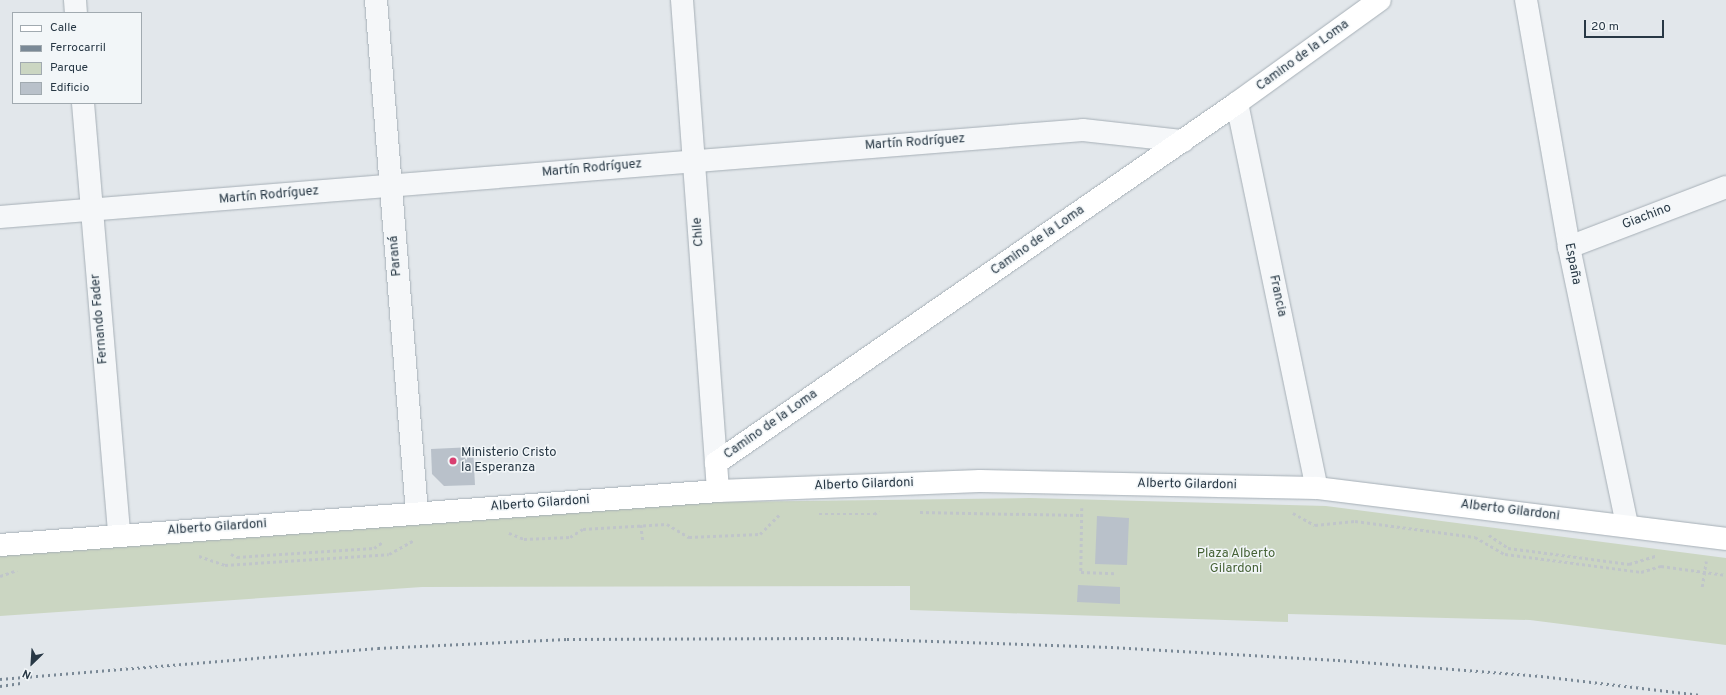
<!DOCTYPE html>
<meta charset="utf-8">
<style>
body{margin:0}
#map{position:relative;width:1726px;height:695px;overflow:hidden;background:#e2e7eb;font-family:Overpass,sans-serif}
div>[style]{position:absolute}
.green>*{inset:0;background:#cbd6c2}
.building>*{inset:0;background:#b9c1ca}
.path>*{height:2.5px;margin-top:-1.25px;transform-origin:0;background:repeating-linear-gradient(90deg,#c0c5ca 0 3px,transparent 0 6px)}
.roads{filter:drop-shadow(0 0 1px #a6afb6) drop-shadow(0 0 1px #a6afb6)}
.street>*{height:22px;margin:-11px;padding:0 11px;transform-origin:11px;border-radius:11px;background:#f5f7f9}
.secondary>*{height:22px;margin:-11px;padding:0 11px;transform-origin:11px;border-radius:11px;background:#fff}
.rail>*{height:3px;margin-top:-1.5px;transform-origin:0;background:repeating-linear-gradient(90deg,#7a8996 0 2px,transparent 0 6px)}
.dots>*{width:11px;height:11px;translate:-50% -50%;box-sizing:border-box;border:2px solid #f2f6f8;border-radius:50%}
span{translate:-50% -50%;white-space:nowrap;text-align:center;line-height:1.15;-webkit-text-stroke:3px #f2f6f8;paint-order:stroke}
.street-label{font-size:13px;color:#283845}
.poi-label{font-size:13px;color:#283845}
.left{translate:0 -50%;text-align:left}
.park-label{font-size:13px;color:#456235}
.legend{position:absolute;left:12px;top:12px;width:130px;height:92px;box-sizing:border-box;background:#f2f6f8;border:1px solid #a1aab0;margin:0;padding:5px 7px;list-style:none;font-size:12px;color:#283845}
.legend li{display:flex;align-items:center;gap:8px;height:20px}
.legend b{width:20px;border:1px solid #a1aab0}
.north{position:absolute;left:12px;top:643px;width:40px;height:40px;-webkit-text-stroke:3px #f2f6f8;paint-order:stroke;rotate:205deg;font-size:11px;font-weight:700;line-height:16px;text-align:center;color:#283845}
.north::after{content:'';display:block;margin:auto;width:14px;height:18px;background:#283845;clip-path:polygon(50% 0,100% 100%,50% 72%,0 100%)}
.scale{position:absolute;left:1584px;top:20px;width:80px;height:18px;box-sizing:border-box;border:2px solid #283845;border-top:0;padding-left:5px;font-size:12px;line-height:14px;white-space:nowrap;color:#283845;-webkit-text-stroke:3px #f2f6f8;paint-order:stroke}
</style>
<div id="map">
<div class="green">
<div style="clip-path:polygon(1030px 498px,1326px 506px,1726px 558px,1726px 645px,1530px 620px,1288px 614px,1288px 622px,910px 610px,910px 586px,422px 587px,0 616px,0 555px,414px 522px,717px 502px)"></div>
</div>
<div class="building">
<div style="clip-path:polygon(473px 447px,475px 485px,444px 486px,432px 474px,431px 449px)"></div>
<div style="clip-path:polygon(1097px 516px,1129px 518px,1127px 565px,1095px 564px)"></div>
<div style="clip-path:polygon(1078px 585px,1120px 587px,1120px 604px,1077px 602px)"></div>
</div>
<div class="path">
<div style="left:1082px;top:508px;width:64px;rotate:90.9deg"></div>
<div style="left:1081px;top:572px;width:34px;rotate:2deg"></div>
<div style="left:920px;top:512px;width:162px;rotate:1.1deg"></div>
<div style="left:1293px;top:513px;width:25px;rotate:29deg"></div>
<div style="left:1315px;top:525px;width:40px;rotate:-5.7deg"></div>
<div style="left:1355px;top:521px;width:121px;rotate:7.6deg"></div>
<div style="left:1475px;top:537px;width:34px;rotate:30deg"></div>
<div style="left:1505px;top:554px;width:137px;rotate:7.5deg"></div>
<div style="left:1641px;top:572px;width:21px;rotate:-17deg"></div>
<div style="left:1661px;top:566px;width:66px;rotate:7.9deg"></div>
<div style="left:819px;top:514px;width:55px"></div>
<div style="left:874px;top:514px;width:6px;rotate:-31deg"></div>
<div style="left:641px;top:525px;width:17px;rotate:83deg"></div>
<div style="left:509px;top:533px;width:16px;rotate:22deg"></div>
<div style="left:524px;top:539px;width:46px;rotate:-2.5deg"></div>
<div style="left:570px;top:537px;width:15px;rotate:-32deg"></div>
<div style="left:583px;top:529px;width:84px;rotate:-3.4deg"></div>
<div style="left:667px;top:524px;width:26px;rotate:31deg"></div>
<div style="left:689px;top:537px;width:71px;rotate:-2.4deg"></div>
<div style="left:760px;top:534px;width:28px;rotate:-45deg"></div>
<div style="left:1489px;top:535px;width:23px;rotate:34deg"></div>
<div style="left:1508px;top:548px;width:122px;rotate:7.5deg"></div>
<div style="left:1629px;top:564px;width:28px;rotate:-17deg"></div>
<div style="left:231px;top:554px;width:7px;rotate:27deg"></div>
<div style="left:237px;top:557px;width:137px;rotate:-3.8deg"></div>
<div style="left:374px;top:548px;width:11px;rotate:-34deg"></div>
<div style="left:199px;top:556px;width:28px;rotate:19deg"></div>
<div style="left:225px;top:565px;width:164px;rotate:-3.8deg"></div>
<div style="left:389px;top:554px;width:29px;rotate:-29deg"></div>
<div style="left:0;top:576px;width:18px;rotate:-19deg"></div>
<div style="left:1702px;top:587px;width:26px;rotate:-81deg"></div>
</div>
<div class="roads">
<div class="street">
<div style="left:75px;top:0;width:13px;rotate:86deg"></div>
<div style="left:376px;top:0;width:515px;rotate:85.43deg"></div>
<div style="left:682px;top:0;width:464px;rotate:85.8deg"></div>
<div style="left:1526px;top:0;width:251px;rotate:80.1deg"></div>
<div style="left:1569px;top:247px;width:284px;rotate:78.2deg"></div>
<div style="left:83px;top:103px;width:433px;rotate:85.2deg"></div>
<div style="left:1237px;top:103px;width:393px;rotate:78.3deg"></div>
<div style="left:0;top:217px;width:1086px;rotate:-4.59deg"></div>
<div style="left:1083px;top:130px;width:101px;rotate:6.3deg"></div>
<div style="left:1569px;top:247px;width:168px;rotate:-20.9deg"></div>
</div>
<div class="secondary">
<div style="left:718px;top:491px;width:28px;rotate:-94deg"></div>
<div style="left:716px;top:463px;width:633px;rotate:-34.64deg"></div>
<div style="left:1237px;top:103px;width:176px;rotate:-35.8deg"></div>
<div style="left:0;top:545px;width:720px;rotate:-4.3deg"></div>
<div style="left:718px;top:491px;width:262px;rotate:-2.2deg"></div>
<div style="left:980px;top:481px;width:337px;rotate:1.2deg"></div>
<div style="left:1317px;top:488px;width:412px;rotate:7.1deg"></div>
</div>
</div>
<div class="rail">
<div style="left:0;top:679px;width:379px;rotate:-4.7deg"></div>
<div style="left:378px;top:648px;width:189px;rotate:-2.7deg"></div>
<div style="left:567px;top:639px;width:274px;rotate:-0.2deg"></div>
<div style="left:841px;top:638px;width:270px;rotate:1.9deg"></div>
<div style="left:1111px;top:647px;width:227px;rotate:3.3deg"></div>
<div style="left:1338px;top:660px;width:204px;rotate:4.5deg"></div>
<div style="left:1541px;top:676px;width:161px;rotate:6.8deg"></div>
<div style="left:0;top:686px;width:21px;rotate:-8deg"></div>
</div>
<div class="dots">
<div style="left:453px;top:461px;background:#d93f70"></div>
</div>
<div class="street-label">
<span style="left:1303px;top:56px;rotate:-36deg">Camino de la Loma</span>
<span style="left:915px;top:143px;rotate:-4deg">Martín Rodríguez</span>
<span style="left:592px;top:169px;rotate:-5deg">Martín Rodríguez</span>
<span style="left:269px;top:196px;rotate:-5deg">Martín Rodríguez</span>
<span style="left:1647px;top:217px;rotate:-21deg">Giachino</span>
<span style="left:699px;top:232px;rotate:-94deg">Chile</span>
<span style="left:1038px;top:241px;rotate:-35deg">Camino de la Loma</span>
<span style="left:396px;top:256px;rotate:-95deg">Paraná</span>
<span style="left:1572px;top:264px;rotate:79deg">España</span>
<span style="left:1277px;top:296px;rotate:78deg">Francia</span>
<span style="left:100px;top:319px;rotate:-95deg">Fernando Fader</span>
<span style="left:771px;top:425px;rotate:-35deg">Camino de la Loma</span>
<span style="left:864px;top:485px;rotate:-2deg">Alberto Gilardoni</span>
<span style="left:1187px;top:485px;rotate:1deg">Alberto Gilardoni</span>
<span style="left:540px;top:504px;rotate:-4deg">Alberto Gilardoni</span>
<span style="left:1510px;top:511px;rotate:7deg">Alberto Gilardoni</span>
<span style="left:217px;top:528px;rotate:-4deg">Alberto Gilardoni</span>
</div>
<div class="poi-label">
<span class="left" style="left:461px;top:461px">Ministerio Cristo<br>la Esperanza</span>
</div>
<div class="park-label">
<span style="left:1236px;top:562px">Plaza Alberto<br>Gilardoni</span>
</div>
<ul class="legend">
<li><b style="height:5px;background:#fff"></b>Calle</li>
<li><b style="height:5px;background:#7a8996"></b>Ferrocarril</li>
<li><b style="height:11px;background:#cbd6c2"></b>Parque</li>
<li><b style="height:11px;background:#b9c1ca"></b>Edificio</li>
</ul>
<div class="north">N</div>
<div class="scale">20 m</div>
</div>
